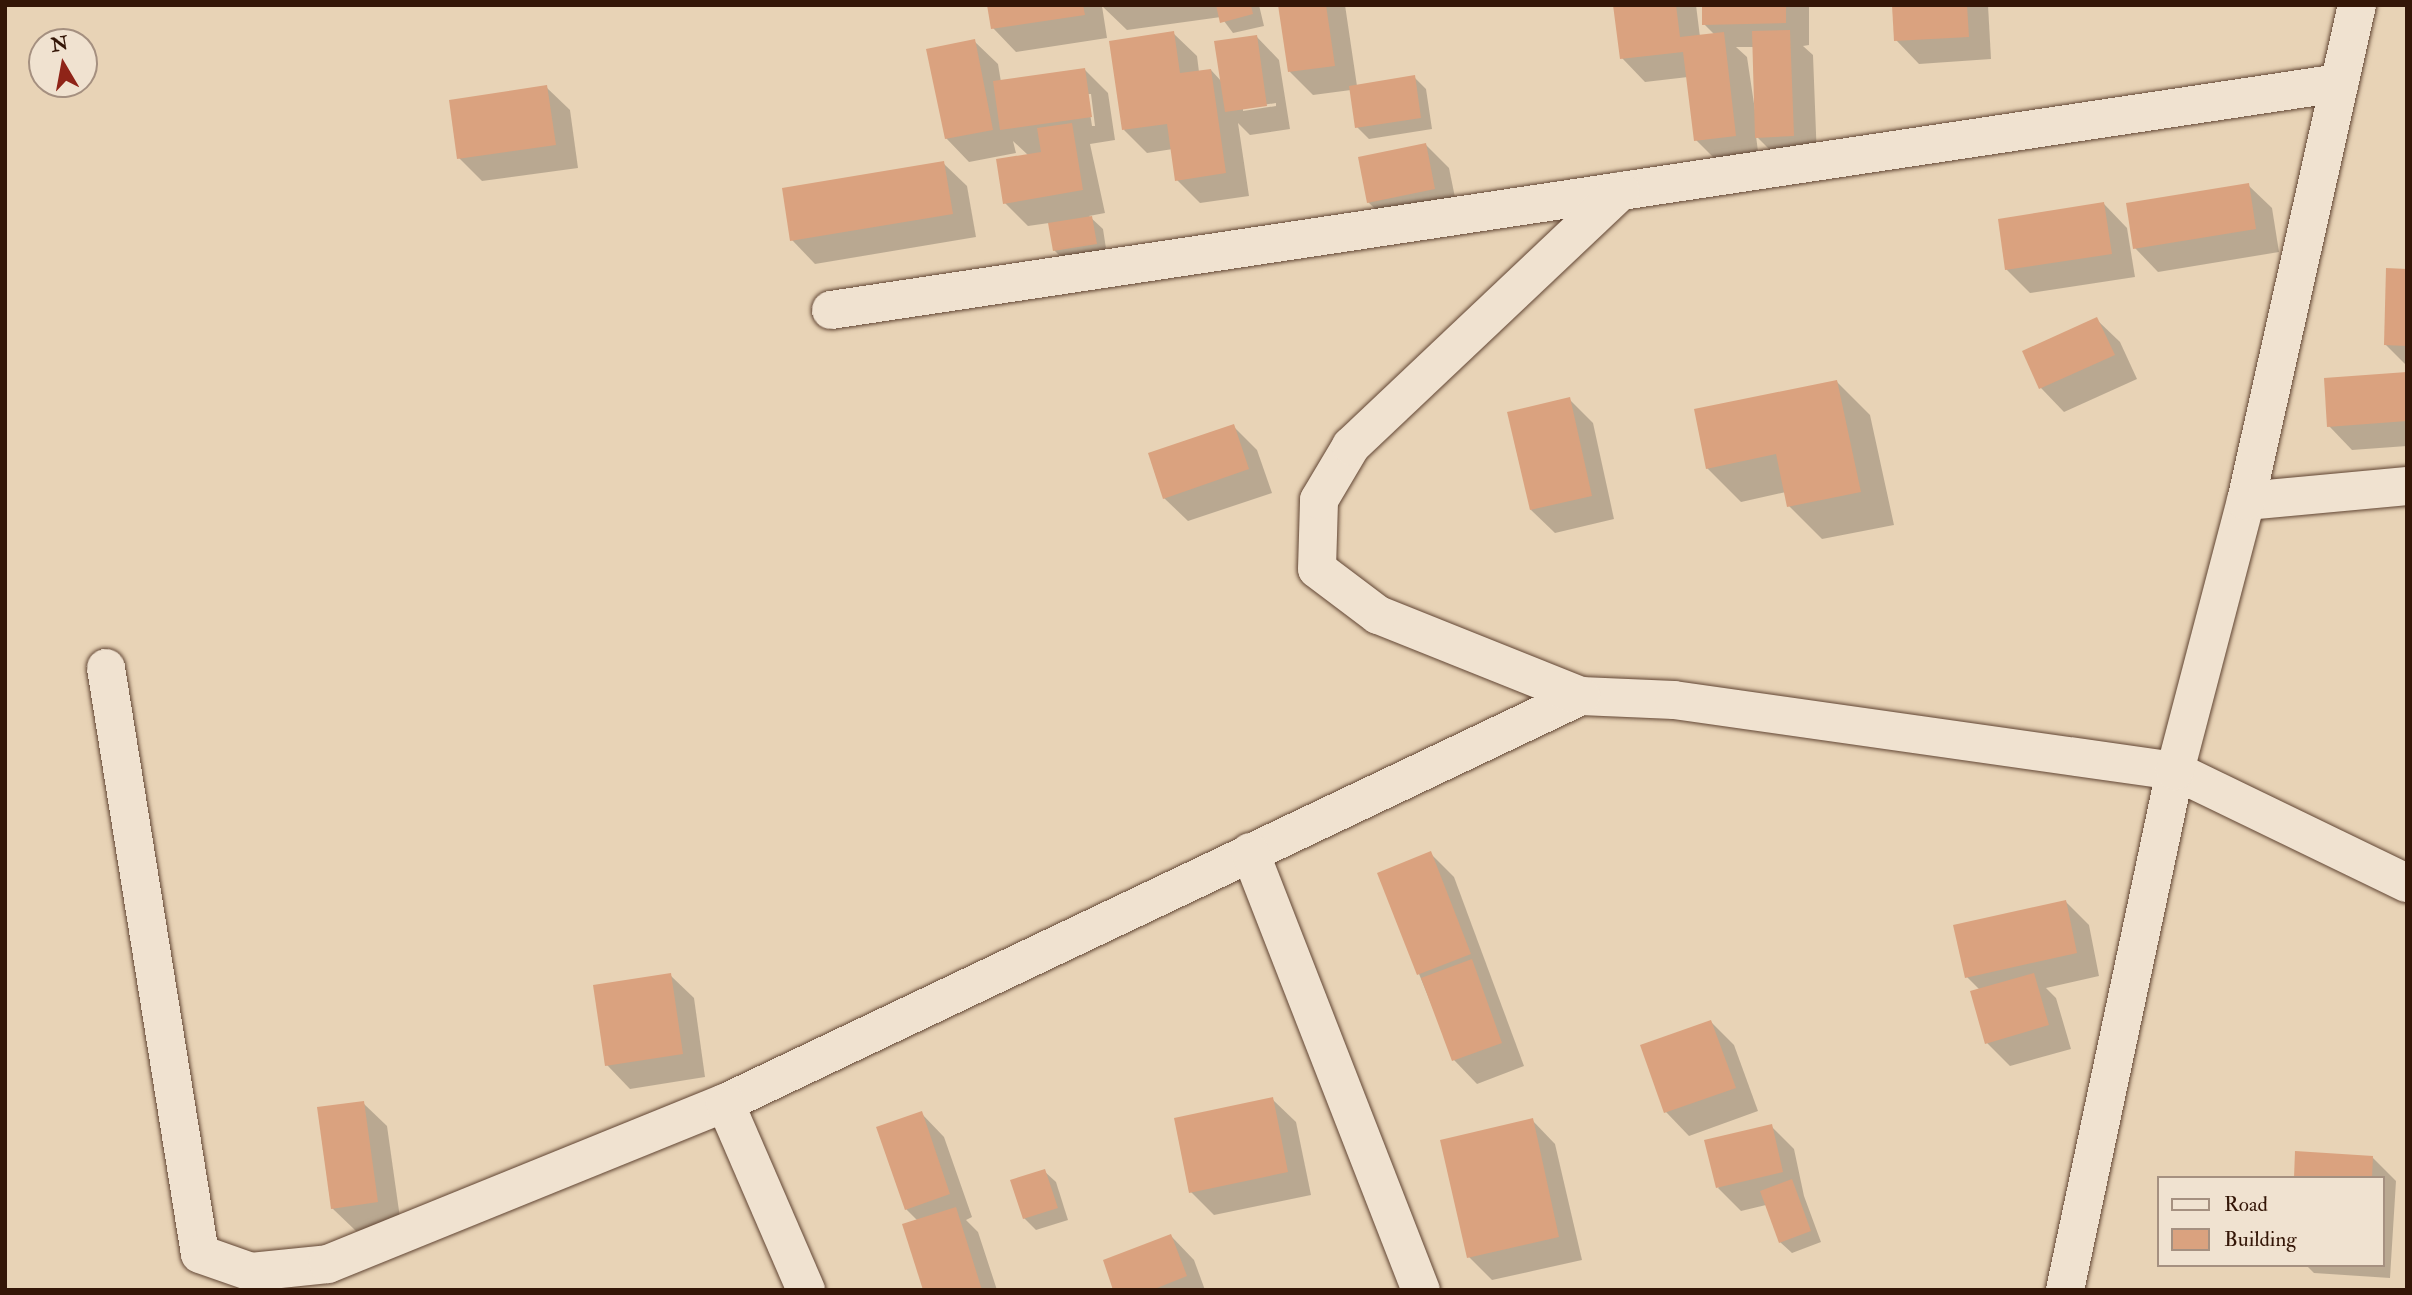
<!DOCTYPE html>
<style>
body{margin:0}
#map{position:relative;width:2412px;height:1295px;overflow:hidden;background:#e8d3b6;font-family:"IM FELL Double Pica",serif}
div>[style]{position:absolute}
.shadow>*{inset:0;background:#0003}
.building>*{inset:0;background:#daa27f}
.roads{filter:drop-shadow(0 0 2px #614533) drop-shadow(0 0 2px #614533)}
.minor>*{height:38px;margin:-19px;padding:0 19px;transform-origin:19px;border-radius:19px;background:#f0e2d0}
span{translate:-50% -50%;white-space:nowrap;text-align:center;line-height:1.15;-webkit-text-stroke:5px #f0e2d0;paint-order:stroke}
.frame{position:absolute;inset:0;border:7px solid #341607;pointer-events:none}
.legend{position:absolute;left:2157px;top:1176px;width:228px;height:91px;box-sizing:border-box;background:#f0e2d0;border:2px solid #a59080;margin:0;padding:9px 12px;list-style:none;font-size:21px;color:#341607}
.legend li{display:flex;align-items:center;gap:14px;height:35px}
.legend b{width:35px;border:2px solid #a59080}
.north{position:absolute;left:28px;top:28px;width:70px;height:70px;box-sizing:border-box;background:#f0e2d0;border:2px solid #a59080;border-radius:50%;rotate:350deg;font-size:19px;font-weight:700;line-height:28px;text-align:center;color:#341607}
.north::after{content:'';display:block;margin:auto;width:24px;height:32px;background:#8f2418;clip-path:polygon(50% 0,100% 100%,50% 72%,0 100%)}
</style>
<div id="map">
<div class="shadow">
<div style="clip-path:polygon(989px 5px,1259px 5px,1264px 26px,1233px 33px,1221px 17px,1127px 30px,1102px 6px,1107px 38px,1016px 52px,993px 28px)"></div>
<div style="clip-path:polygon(1280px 5px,1345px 5px,1357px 86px,1414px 77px,1426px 89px,1432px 129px,1369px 139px,1357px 127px,1351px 90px,1313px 95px,1290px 72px)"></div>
<div style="clip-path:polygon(evenodd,1615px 5px,1696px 5px,1700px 37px,1715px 35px,1704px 24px,1703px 5px,1809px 5px,1809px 45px,1803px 46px,1813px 55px,1817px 159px,1780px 160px,1756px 136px,1759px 159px,1719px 163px,1696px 140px,1688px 77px,1645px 82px,1622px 58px,1615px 5px,1736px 47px,1754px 47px,1756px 117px,1747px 57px,1736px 47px)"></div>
<div style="clip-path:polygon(1904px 5px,1988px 5px,1991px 59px,1919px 64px,1896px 40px)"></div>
<div style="clip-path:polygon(evenodd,1173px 33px,1197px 56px,1199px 72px,1211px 70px,1222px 82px,1256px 36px,1279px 60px,1290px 129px,1250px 135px,1238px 123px,1249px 196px,1200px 203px,1177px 180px,1173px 149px,1147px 153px,1124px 130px,1173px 33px,1276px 103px,1276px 106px,1243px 111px,1243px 108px,1276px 103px)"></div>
<div style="clip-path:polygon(evenodd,974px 41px,998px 64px,1001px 82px,1085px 70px,1108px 93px,1115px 140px,1090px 144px,1105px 213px,1089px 216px,1103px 229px,1107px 255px,1066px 262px,1054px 250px,1049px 223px,1028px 226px,1005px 203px,1028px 155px,1013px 141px,1016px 153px,969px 162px,946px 138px,974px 41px,1087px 94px,1091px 94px,1095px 126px,1092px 126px,1087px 94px)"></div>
<div style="clip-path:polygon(546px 87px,570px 110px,578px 168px,482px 181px,459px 158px)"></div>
<div style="clip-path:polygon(1426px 145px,1449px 168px,1458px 212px,1392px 225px,1368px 202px)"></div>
<div style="clip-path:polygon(943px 163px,967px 186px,976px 237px,815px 264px,792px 240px)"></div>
<div style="clip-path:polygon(2248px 185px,2272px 208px,2279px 252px,2158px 272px,2135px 248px)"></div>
<div style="clip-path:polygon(2104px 204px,2127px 228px,2135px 277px,2030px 293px,2006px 269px)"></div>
<div style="clip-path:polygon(2407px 270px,2407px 366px,2385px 344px)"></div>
<div style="clip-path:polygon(2096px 319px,2120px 342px,2137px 379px,2064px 412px,2041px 388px,2024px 352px)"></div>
<div style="clip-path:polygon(2407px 374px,2407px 446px,2352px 450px,2329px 426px)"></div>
<div style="clip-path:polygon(1837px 382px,1870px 415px,1894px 525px,1822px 539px,1789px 506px,1786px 492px,1741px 502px,1707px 468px)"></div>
<div style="clip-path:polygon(1569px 399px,1593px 423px,1614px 519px,1555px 533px,1531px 510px)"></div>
<div style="clip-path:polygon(1233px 426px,1257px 450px,1272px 493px,1188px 521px,1164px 498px)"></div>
<div style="clip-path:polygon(1430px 853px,1454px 877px,1524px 1066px,1477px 1084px,1454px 1060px,1419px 974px)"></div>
<div style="clip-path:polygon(2066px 902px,2089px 925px,2099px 976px,2046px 988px,2056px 998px,2071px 1049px,2010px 1066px,1987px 1043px,1980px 990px,1967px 977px)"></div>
<div style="clip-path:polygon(670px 975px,694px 998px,705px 1077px,630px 1089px,607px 1065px)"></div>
<div style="clip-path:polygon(1711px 1022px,1734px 1045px,1758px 1111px,1689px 1136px,1666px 1112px)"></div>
<div style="clip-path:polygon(1272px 1099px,1296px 1122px,1311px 1195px,1214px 1215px,1191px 1192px)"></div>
<div style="clip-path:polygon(363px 1103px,387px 1126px,401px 1225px,356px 1231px,332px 1208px)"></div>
<div style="clip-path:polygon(921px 1113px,944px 1137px,972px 1217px,966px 1220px,978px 1232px,997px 1290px,925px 1290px,918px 1221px,906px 1209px)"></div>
<div style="clip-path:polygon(1532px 1120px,1555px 1144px,1582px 1260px,1492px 1280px,1469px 1257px)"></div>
<div style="clip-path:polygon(1771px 1126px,1794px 1149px,1804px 1196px,1821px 1242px,1792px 1253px,1780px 1242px,1766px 1205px,1741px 1211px,1718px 1188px)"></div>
<div style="clip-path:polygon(2373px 1158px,2396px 1181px,2390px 1278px,2314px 1273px,2306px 1265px,2382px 1265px,2382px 1178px,2296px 1178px)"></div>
<div style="clip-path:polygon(1044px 1171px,1056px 1182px,1068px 1220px,1036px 1230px,1024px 1218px)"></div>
<div style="clip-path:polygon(1171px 1236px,1194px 1260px,1205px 1290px,1115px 1290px)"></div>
</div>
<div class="building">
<div style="clip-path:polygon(987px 5px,1083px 5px,1085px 15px,991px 29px)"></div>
<div style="clip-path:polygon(1216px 5px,1251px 5px,1253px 14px,1220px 23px)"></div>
<div style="clip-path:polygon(1278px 5px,1326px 5px,1335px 66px,1288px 72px)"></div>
<div style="clip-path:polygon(1613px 5px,1676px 5px,1680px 37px,1724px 32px,1736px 136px,1694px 141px,1683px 52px,1620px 59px)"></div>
<div style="clip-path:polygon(1702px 5px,1786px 5px,1786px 23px,1702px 25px)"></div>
<div style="clip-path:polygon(1892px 5px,1967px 5px,1969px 37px,1894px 41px)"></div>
<div style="clip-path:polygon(1790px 30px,1794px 136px,1755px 138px,1752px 31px)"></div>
<div style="clip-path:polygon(1174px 31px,1180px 73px,1211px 69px,1226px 173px,1175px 181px,1167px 124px,1122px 130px,1109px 41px)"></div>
<div style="clip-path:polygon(1257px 35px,1267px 106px,1225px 112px,1214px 41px)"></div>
<div style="clip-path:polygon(975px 39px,993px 130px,945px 139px,926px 49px)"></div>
<div style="clip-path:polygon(1085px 68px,1092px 117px,1000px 130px,993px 81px)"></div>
<div style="clip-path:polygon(1415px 75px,1421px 118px,1355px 128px,1349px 86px)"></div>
<div style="clip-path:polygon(547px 85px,556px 145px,457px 159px,449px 100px)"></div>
<div style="clip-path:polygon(1072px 123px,1083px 190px,1003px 204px,996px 159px,1041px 152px,1037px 128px)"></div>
<div style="clip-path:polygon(1426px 143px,1435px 189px,1367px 203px,1358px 157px)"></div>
<div style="clip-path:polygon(944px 161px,953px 214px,790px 241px,782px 188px)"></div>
<div style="clip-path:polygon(2249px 183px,2256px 229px,2133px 249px,2126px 203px)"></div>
<div style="clip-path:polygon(2104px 202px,2112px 254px,2005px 270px,1998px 219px)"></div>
<div style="clip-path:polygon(1092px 216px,1097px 244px,1053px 251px,1048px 223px)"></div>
<div style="clip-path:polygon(2386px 268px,2407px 269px,2407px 346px,2384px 345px)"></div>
<div style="clip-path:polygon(2097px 317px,2115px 355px,2039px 389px,2022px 351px)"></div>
<div style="clip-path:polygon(2407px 372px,2407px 421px,2327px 427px,2324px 378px)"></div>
<div style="clip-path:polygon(1837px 380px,1861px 492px,1787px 507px,1776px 454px,1706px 469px,1694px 409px)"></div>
<div style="clip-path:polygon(1570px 397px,1592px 496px,1530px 510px,1507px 412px)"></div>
<div style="clip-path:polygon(1234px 424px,1249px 469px,1163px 499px,1148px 453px)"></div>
<div style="clip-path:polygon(1431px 851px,1471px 954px,1417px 975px,1377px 873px)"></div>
<div style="clip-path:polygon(2066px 900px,2077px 953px,1965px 978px,1953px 925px)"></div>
<div style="clip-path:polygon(1472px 959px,1502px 1043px,1452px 1061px,1421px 978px)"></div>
<div style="clip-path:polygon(671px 973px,683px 1054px,605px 1066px,593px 985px)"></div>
<div style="clip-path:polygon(2034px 973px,2049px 1025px,1985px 1044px,1970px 991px)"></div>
<div style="clip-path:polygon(1711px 1020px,1736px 1088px,1664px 1113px,1640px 1045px)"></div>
<div style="clip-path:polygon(1273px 1097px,1288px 1172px,1189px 1193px,1174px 1118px)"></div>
<div style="clip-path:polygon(364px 1101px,378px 1202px,331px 1209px,317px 1107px)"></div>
<div style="clip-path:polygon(922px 1111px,950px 1194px,905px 1210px,876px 1127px)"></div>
<div style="clip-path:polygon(1533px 1118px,1559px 1237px,1467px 1258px,1440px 1140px)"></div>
<div style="clip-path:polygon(1772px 1124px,1783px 1172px,1716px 1188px,1704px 1140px)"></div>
<div style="clip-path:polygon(2295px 1151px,2373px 1156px,2372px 1178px,2294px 1178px)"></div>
<div style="clip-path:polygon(1045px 1169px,1058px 1208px,1023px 1219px,1010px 1180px)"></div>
<div style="clip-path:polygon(1792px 1179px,1811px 1231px,1779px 1243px,1760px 1191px)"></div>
<div style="clip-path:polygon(956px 1207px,982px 1290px,923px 1290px,902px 1224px)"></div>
<div style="clip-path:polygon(1171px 1234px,1187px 1276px,1152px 1290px,1113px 1290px,1103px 1260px)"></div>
</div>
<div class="roads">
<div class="minor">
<div style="left:831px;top:310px;width:1525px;rotate:-8.56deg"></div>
<div style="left:2246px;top:501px;width:162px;rotate:-5.3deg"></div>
<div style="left:106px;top:668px;width:593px;rotate:80.89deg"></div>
<div style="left:200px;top:1254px;width:54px;rotate:19.4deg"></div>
<div style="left:251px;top:1272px;width:77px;rotate:-5.9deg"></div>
<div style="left:328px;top:1264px;width:428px;rotate:-22.1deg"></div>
<div style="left:725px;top:1103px;width:948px;rotate:-25.43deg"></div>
<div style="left:1581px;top:696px;width:93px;rotate:2.5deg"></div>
<div style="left:1674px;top:700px;width:506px;rotate:8.07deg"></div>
<div style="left:2175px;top:771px;width:258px;rotate:25.8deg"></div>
<div style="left:1581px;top:696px;width:219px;rotate:-158.2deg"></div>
<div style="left:1378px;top:615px;width:76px;rotate:-143deg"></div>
<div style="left:1317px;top:569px;width:69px;rotate:-88.3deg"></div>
<div style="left:1319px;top:500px;width:63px;rotate:-59.3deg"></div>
<div style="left:1351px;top:446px;width:371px;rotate:-43.4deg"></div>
<div style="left:1250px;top:852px;width:470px;rotate:68.7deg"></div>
<div style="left:725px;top:1103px;width:204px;rotate:66.6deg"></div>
<div style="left:2065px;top:1290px;width:531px;rotate:-78.03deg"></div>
<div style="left:2175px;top:771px;width:279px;rotate:-75.3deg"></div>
<div style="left:2246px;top:501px;width:508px;rotate:-77.39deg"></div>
</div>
</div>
<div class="frame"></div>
<ul class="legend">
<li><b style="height:9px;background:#f0e2d0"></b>Road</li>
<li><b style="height:19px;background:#daa27f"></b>Building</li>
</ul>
<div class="north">N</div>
</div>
